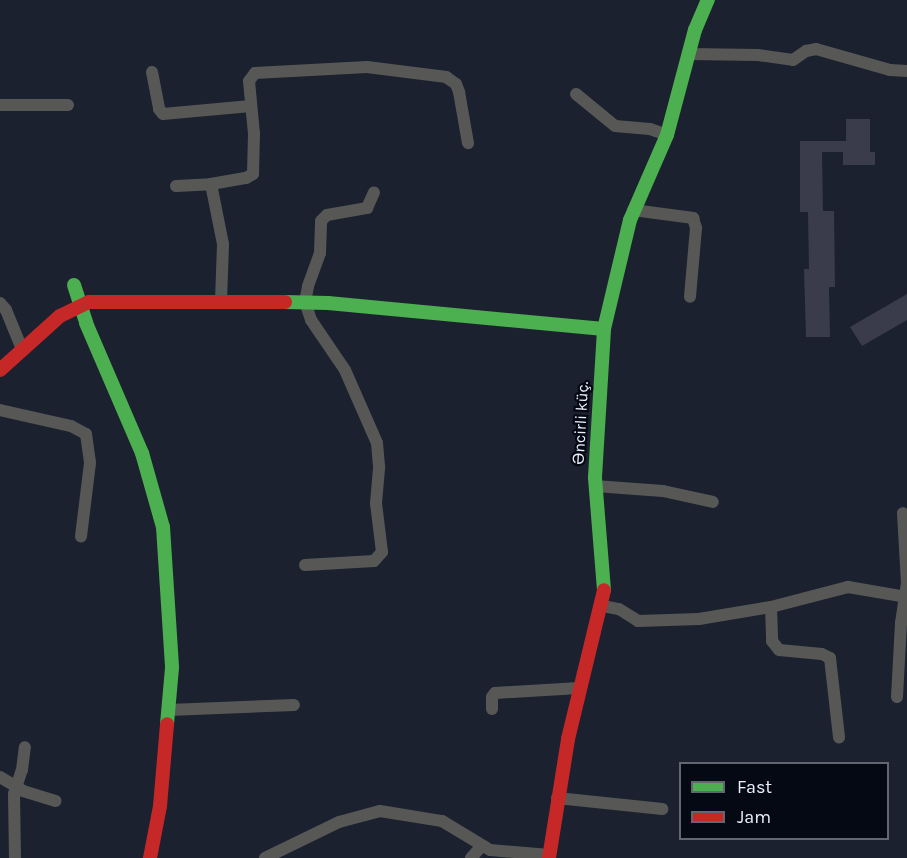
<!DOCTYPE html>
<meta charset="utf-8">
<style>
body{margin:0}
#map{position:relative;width:907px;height:858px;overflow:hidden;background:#1b212e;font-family:Karla,sans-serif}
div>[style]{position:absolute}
.building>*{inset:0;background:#3b3c4b}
.street>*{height:12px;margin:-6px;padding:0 6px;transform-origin:6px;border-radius:6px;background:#575856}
.fast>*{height:14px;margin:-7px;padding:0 7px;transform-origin:7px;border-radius:7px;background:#4caf50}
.jam>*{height:14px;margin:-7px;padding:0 7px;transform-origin:7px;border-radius:7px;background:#c62828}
span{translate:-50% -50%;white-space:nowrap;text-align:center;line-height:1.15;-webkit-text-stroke:4.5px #050913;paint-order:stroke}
.street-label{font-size:16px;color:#eaf1fe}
.legend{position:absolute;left:679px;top:762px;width:210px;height:78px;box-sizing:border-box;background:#050913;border:2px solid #616671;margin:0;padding:8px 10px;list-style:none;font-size:18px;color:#eaf1fe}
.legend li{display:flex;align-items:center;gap:12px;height:30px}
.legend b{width:30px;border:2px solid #616671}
</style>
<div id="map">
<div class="building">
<div style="clip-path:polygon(846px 119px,870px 119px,870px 152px,875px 152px,875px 165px,843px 165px,843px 152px,822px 152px,823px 211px,834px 211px,835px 287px,829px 287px,830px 337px,806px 337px,804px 269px,809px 269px,808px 212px,800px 212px,800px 141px,846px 141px)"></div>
<div style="clip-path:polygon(907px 294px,907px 320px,862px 346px,850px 327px)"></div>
</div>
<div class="street">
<div style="left:689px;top:54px;width:69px;rotate:0.8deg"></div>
<div style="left:758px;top:55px;width:35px;rotate:8deg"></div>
<div style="left:793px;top:60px;width:16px;rotate:-35deg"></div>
<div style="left:806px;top:51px;width:10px;rotate:-11deg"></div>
<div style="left:816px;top:49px;width:77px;rotate:15.8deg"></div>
<div style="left:890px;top:70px;width:17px;rotate:3deg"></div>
<div style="left:152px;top:72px;width:38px;rotate:79deg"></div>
<div style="left:159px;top:109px;width:6px;rotate:51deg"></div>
<div style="left:163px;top:114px;width:88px;rotate:-5.2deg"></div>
<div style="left:576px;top:94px;width:50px;rotate:39.4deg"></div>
<div style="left:615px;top:126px;width:35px;rotate:5deg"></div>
<div style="left:650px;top:129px;width:18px;rotate:19deg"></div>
<div style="left:0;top:105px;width:68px"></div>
<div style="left:211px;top:184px;width:61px;rotate:78.7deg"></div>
<div style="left:223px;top:244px;width:56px;rotate:92deg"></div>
<div style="left:176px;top:186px;width:35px;rotate:-3deg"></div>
<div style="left:211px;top:184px;width:36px;rotate:-10deg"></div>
<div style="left:246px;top:178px;width:8px;rotate:-30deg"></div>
<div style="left:253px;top:174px;width:40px;rotate:-88.6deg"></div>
<div style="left:254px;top:134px;width:53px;rotate:-95.4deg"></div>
<div style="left:249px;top:81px;width:10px;rotate:-53deg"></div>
<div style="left:255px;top:73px;width:112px;rotate:-3.1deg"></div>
<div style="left:367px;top:67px;width:80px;rotate:7.2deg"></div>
<div style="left:446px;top:77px;width:12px;rotate:35deg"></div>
<div style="left:456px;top:84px;width:9px;rotate:69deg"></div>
<div style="left:459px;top:92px;width:52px;rotate:80deg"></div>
<div style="left:633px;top:210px;width:61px;rotate:7.6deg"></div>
<div style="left:693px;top:218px;width:10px;rotate:73deg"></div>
<div style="left:696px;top:228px;width:69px;rotate:95deg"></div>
<div style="left:0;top:303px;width:9px;rotate:49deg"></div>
<div style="left:6px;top:310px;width:42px;rotate:67.7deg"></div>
<div style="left:0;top:410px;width:73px;rotate:12.7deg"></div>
<div style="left:71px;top:426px;width:17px;rotate:28deg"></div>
<div style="left:86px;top:434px;width:29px;rotate:82deg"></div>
<div style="left:90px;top:463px;width:74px;rotate:97deg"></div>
<div style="left:595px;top:486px;width:68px;rotate:4.2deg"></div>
<div style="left:663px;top:491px;width:51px;rotate:12.4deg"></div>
<div style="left:305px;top:565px;width:69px;rotate:-3.3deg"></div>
<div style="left:374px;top:561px;width:12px;rotate:-48deg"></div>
<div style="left:382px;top:552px;width:49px;rotate:-97deg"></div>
<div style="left:376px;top:503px;width:37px;rotate:-85deg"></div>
<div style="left:379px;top:466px;width:23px;rotate:-95deg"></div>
<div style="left:377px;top:443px;width:80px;rotate:-113.7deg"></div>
<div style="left:345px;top:370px;width:60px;rotate:-124.2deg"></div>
<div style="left:311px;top:320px;width:19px;rotate:-108deg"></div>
<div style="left:305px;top:302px;width:16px;rotate:-79deg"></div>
<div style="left:308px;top:286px;width:35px;rotate:-70deg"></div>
<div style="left:320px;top:253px;width:32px;rotate:-88deg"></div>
<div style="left:321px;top:221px;width:8px;rotate:-45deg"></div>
<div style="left:327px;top:215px;width:41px;rotate:-9.9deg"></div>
<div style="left:367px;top:208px;width:17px;rotate:-66deg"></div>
<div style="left:603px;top:606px;width:16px;rotate:11deg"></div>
<div style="left:619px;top:609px;width:22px;rotate:32deg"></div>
<div style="left:638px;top:621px;width:61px;rotate:-1.9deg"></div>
<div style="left:699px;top:619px;width:73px;rotate:-9.5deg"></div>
<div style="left:771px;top:607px;width:80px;rotate:-14.6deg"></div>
<div style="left:848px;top:587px;width:60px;rotate:9.6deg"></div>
<div style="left:771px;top:607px;width:34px;rotate:88deg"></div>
<div style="left:772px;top:641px;width:11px;rotate:52deg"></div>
<div style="left:779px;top:650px;width:43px;rotate:5.3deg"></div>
<div style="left:822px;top:654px;width:9px;rotate:27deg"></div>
<div style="left:830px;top:658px;width:80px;rotate:83.5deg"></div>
<div style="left:897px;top:697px;width:74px;rotate:-86.9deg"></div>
<div style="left:901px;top:623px;width:40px;rotate:-81.5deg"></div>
<div style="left:907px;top:583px;width:70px;rotate:-93.3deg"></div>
<div style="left:492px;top:709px;width:12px;rotate:-90deg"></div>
<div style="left:492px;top:697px;width:5px;rotate:-53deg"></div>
<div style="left:495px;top:693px;width:84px;rotate:-3.4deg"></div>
<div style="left:169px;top:710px;width:125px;rotate:-2.3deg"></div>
<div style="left:0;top:777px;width:27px;rotate:31deg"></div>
<div style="left:23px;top:791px;width:34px;rotate:17deg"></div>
<div style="left:557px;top:798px;width:106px;rotate:6deg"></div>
<div style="left:15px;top:858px;width:64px;rotate:-90.9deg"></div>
<div style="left:14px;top:794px;width:25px;rotate:-72deg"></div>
<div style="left:22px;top:770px;width:23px;rotate:-83deg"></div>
<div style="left:265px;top:858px;width:82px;rotate:-25.9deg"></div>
<div style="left:339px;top:822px;width:42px;rotate:-15deg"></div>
<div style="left:380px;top:811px;width:63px;rotate:9.2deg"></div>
<div style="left:442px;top:821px;width:56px;rotate:31.1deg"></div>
<div style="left:490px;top:850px;width:60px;rotate:4.8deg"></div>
<div style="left:471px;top:858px;width:15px;rotate:-48deg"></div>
</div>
<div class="fast">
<div style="left:74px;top:285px;width:40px;rotate:72deg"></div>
<div style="left:86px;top:323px;width:142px;rotate:66.7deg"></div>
<div style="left:142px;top:453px;width:77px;rotate:74.2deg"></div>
<div style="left:163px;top:527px;width:141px;rotate:86.3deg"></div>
<div style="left:172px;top:668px;width:56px;rotate:95.1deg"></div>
<div style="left:285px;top:302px;width:43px;rotate:1.3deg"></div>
<div style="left:328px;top:303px;width:277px;rotate:5.4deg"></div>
<div style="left:604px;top:590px;width:113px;rotate:-94.6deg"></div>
<div style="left:595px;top:477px;width:148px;rotate:-86.5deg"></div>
<div style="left:604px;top:329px;width:112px;rotate:-76.6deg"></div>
<div style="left:630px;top:220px;width:93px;rotate:-66.5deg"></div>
<div style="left:667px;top:135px;width:109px;rotate:-75.1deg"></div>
<div style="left:695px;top:30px;width:33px;rotate:-67deg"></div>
</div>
<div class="jam">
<div style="left:0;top:370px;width:81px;rotate:-42deg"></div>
<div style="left:60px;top:316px;width:32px;rotate:-26deg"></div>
<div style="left:89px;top:302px;width:196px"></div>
<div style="left:150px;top:858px;width:53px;rotate:-79.1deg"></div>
<div style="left:160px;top:806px;width:82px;rotate:-85.1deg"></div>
<div style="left:549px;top:858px;width:121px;rotate:-80.9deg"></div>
<div style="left:568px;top:739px;width:153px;rotate:-76.4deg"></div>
</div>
<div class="street-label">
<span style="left:581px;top:423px;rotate:-87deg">Əncirli küç.</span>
</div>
<ul class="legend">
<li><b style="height:8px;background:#4caf50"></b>Fast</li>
<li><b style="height:8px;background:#c62828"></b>Jam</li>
</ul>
</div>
